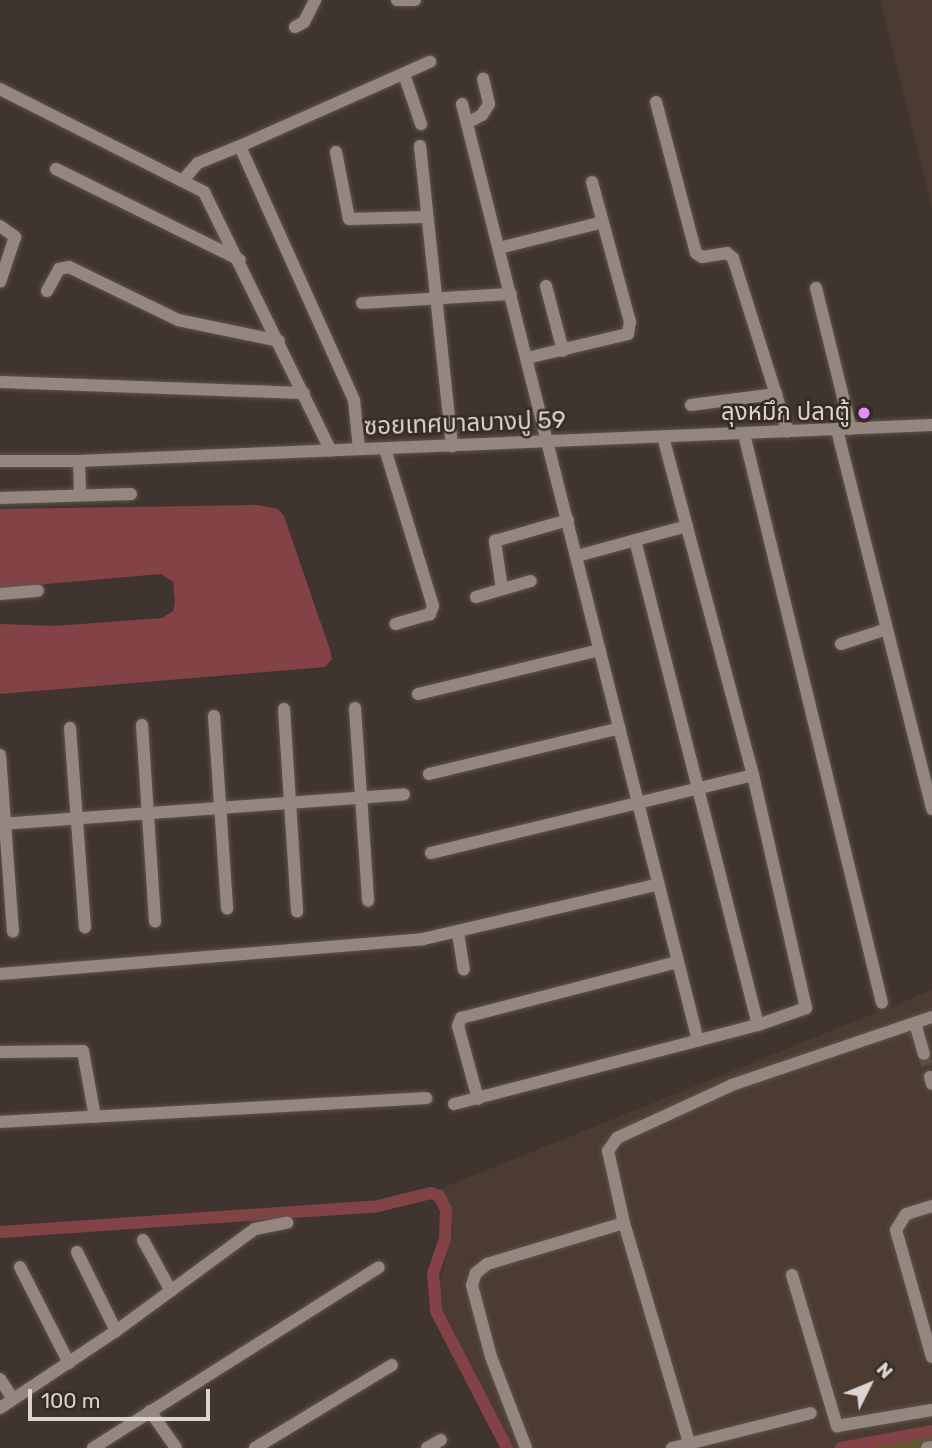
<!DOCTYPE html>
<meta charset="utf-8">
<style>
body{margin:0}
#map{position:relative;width:932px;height:1448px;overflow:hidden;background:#40352e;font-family:Rubik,"Noto Sans Thai",sans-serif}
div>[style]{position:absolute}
.built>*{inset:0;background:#4c3b30}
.green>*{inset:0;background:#635732}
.water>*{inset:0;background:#824246}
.canal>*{height:12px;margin:-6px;padding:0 6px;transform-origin:6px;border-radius:6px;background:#824246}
.minor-tunnel>*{height:12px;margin-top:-6px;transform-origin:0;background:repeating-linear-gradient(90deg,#574d46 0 12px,transparent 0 18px)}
.roads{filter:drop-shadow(0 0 2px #5d544e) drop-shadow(0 0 2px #5d544e)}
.minor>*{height:12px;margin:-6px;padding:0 6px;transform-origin:6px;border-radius:6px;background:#95877f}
.dots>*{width:19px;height:19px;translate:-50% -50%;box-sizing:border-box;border:4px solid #362b24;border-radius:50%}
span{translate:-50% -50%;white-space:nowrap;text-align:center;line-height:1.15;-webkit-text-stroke:5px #362b24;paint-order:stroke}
.poi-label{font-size:24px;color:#dbd4d0}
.right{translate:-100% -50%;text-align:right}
.street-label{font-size:24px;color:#dbd4d0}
.north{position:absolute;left:834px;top:1350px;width:70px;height:70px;-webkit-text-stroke:5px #362b24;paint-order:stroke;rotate:47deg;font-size:19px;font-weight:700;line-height:28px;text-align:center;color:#dbd4d0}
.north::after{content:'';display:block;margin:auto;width:24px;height:32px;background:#dbd4d0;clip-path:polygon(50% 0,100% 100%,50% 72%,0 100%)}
.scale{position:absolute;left:28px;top:1389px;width:182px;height:32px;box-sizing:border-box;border:4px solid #dbd4d0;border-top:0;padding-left:9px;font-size:21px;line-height:24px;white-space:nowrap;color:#dbd4d0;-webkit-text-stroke:5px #362b24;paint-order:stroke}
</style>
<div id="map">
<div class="built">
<div style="clip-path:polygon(880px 0,932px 0,932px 208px)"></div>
<div style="clip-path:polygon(932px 990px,932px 1433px,846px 1448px,511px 1448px,444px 1324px,439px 1288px,453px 1229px,440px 1189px)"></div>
</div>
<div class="green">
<div style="clip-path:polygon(932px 1436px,932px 1448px,865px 1448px)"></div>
</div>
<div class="water">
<div style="clip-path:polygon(257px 505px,278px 509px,284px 516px,330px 650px,332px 659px,325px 667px,0 694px,0 624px,55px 626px,162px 618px,173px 611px,175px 602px,173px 582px,161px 574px,0 588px,0 509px)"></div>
</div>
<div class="canal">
<div style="left:0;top:1232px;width:379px;rotate:-3.9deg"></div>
<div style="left:378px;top:1206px;width:55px;rotate:-13.8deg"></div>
<div style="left:431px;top:1193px;width:9px;rotate:21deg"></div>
<div style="left:439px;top:1196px;width:16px;rotate:63deg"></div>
<div style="left:446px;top:1210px;width:29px;rotate:92deg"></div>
<div style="left:445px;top:1239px;width:36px;rotate:109deg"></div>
<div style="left:433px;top:1273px;width:38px;rotate:85deg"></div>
<div style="left:436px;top:1311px;width:154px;rotate:62.6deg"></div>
<div style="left:841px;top:1448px;width:93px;rotate:-10.6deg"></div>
</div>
<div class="minor-tunnel">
<div style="left:924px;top:1054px;width:24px;rotate:75deg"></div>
</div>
<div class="roads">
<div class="minor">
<div style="left:397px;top:0;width:18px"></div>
<div style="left:295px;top:27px;width:10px;rotate:-29deg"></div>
<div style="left:304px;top:22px;width:25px;rotate:-63deg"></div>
<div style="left:404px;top:74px;width:53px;rotate:71.2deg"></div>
<div style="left:0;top:89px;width:229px;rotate:26.8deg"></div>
<div style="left:204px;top:192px;width:288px;rotate:63.9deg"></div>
<div style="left:656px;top:102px;width:156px;rotate:75.2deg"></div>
<div style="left:696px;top:253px;width:7px;rotate:34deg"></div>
<div style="left:702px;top:257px;width:25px;rotate:-9deg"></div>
<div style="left:727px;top:253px;width:8px;rotate:40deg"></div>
<div style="left:733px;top:258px;width:182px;rotate:72.5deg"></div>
<div style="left:462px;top:104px;width:966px;rotate:75.86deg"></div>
<div style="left:467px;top:123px;width:17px;rotate:-28deg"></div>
<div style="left:482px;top:115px;width:13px;rotate:-58deg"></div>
<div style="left:489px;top:104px;width:26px;rotate:-103deg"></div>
<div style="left:420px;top:146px;width:302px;rotate:83.9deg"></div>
<div style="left:336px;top:152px;width:68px;rotate:79deg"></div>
<div style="left:349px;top:219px;width:77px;rotate:-1.5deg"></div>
<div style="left:56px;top:169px;width:205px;rotate:26.3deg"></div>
<div style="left:184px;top:179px;width:21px;rotate:-49deg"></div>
<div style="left:198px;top:163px;width:45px;rotate:-22deg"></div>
<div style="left:0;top:226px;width:19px;rotate:36deg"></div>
<div style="left:15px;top:237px;width:47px;rotate:108.4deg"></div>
<div style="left:499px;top:248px;width:107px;rotate:-14deg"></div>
<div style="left:546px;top:286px;width:67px;rotate:75.3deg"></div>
<div style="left:816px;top:288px;width:145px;rotate:76.1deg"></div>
<div style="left:47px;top:291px;width:25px;rotate:-61deg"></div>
<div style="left:59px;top:269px;width:10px;rotate:-11deg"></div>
<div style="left:69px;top:267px;width:121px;rotate:25.9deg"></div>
<div style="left:178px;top:320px;width:103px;rotate:11.7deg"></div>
<div style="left:362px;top:303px;width:149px;rotate:-3.5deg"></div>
<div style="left:527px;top:358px;width:104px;rotate:-13.4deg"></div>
<div style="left:628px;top:334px;width:12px;rotate:-81deg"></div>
<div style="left:630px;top:322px;width:145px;rotate:-105.2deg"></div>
<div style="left:0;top:382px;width:304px;rotate:2.1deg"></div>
<div style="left:691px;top:405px;width:86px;rotate:-7.4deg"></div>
<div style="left:837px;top:430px;width:391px;rotate:75.9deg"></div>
<div style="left:744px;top:434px;width:585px;rotate:76.37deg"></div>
<div style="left:359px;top:449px;width:49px;rotate:-95.8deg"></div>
<div style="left:354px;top:400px;width:278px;rotate:-114.2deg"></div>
<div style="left:240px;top:146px;width:208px;rotate:-23.9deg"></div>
<div style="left:385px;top:449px;width:164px;rotate:73deg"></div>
<div style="left:433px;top:606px;width:9px;rotate:111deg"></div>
<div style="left:430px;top:614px;width:36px;rotate:164deg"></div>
<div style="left:0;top:461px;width:79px"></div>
<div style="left:79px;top:461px;width:854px;rotate:-2.42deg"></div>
<div style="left:79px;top:461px;width:34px;rotate:88deg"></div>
<div style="left:0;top:498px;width:131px;rotate:-1.7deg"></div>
<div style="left:635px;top:540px;width:500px;rotate:75.77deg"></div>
<div style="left:577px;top:556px;width:114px;rotate:-15.3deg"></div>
<div style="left:502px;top:589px;width:49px;rotate:-98.3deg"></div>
<div style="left:495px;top:541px;width:76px;rotate:-16deg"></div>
<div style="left:0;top:594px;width:38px;rotate:-5deg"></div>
<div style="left:476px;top:597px;width:57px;rotate:-16.2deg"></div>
<div style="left:841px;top:644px;width:48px;rotate:-18.1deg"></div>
<div style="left:418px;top:694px;width:187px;rotate:-13.6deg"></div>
<div style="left:355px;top:708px;width:193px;rotate:86.1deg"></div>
<div style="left:284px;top:709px;width:203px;rotate:86.3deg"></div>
<div style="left:214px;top:716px;width:193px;rotate:86.1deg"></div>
<div style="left:142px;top:725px;width:197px;rotate:86.2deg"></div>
<div style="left:70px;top:728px;width:200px;rotate:85.7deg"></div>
<div style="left:0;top:755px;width:177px;rotate:85.8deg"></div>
<div style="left:429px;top:774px;width:196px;rotate:-13.5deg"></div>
<div style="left:0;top:824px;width:405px;rotate:-4.2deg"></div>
<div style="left:431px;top:853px;width:331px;rotate:-13.6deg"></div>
<div style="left:458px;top:933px;width:37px;rotate:81deg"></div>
<div style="left:0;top:974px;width:424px;rotate:-4.7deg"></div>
<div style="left:423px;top:939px;width:242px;rotate:-13.1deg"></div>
<div style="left:915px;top:1023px;width:32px;rotate:74deg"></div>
<div style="left:0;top:1052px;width:83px;rotate:-0.7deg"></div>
<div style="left:83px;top:1051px;width:67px;rotate:79.7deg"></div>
<div style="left:930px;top:1077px;width:7px;rotate:74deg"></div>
<div style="left:478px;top:1099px;width:76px;rotate:-105.3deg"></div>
<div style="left:458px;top:1026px;width:9px;rotate:-69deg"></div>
<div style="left:461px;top:1018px;width:224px;rotate:-14.5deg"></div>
<div style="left:454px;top:1104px;width:314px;rotate:-14.6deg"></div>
<div style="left:758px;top:1025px;width:51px;rotate:-19.5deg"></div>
<div style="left:806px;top:1008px;width:239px;rotate:-102.8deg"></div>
<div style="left:753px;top:775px;width:350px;rotate:-104.9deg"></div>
<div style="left:0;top:1122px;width:427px;rotate:-3.2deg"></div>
<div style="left:932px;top:1206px;width:27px;rotate:163deg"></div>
<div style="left:906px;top:1214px;width:19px;rotate:122deg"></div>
<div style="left:896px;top:1230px;width:132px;rotate:74.2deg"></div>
<div style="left:624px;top:1223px;width:229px;rotate:73.5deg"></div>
<div style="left:143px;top:1240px;width:58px;rotate:61.2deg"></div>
<div style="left:77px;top:1252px;width:88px;rotate:63.7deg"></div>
<div style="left:20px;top:1267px;width:108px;rotate:63deg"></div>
<div style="left:792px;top:1275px;width:158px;rotate:73.4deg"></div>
<div style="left:837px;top:1426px;width:96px;rotate:-9.6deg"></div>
<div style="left:0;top:1379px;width:24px;rotate:57deg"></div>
<div style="left:0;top:1408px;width:139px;rotate:-33.6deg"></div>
<div style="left:116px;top:1331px;width:172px;rotate:-36.3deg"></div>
<div style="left:255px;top:1229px;width:33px;rotate:-11deg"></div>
<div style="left:150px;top:1411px;width:45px;rotate:54.9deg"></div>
<div style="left:93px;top:1448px;width:338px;rotate:-32.3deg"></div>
<div style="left:255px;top:1448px;width:160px;rotate:-31.2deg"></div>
<div style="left:427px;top:1448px;width:16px;rotate:-30deg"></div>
<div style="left:526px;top:1448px;width:97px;rotate:-111deg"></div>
<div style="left:491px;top:1357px;width:74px;rotate:-104.8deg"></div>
<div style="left:472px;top:1285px;width:13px;rotate:-72deg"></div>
<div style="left:476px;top:1273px;width:14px;rotate:-39deg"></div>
<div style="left:487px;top:1264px;width:143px;rotate:-16.7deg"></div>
<div style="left:624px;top:1223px;width:74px;rotate:-102.5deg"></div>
<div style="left:608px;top:1151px;width:16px;rotate:-55deg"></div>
<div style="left:617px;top:1138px;width:127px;rotate:-24.7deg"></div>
<div style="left:732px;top:1085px;width:211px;rotate:-18.8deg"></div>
<div style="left:672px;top:1448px;width:143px;rotate:-14.1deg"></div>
<div style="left:927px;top:1448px;width:5px;rotate:-11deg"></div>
</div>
</div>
<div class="dots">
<div style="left:864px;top:413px;background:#e98dfe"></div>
</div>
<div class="poi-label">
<span class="right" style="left:850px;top:413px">ลุงหมึก ปลาตู้</span>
</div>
<div class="street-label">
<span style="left:465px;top:424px;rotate:-2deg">ซอยเทศบาลบางปู 59</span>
</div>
<div class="north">N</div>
<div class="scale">100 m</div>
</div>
